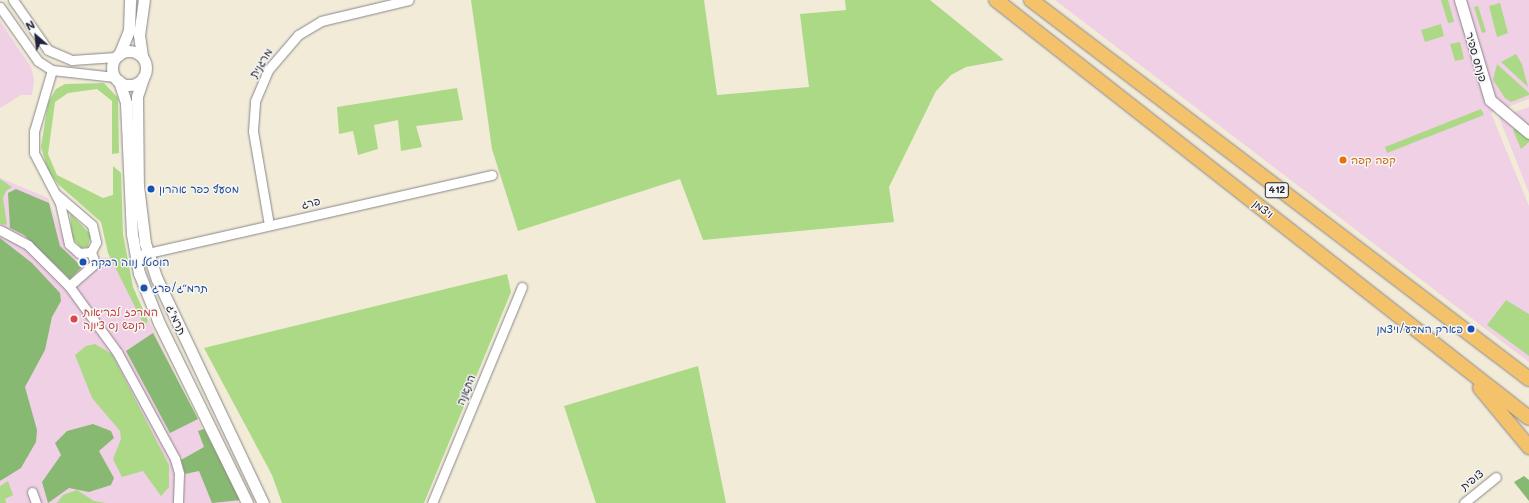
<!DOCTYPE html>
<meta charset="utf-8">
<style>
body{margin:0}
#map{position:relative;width:1529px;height:503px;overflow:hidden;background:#f1ebd8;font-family:Mali,"Playpen Sans Hebrew",sans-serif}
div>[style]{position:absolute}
.built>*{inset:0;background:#f0d0e5}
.green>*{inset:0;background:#abd986}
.forest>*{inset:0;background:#88b973}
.roads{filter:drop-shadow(0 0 1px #8a868a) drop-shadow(0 0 1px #8a868a)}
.minor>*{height:9px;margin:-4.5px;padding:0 4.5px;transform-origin:4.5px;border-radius:4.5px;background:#fff}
.tertiary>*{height:11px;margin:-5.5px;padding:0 5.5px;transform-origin:5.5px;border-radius:5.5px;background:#fff}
.tertiary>.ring{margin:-5.5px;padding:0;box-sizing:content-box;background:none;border:11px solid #fff;border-radius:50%}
.primary>*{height:14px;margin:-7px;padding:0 7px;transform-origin:7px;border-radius:7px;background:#f4c26a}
.dots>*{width:11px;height:11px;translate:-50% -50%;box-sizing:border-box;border:2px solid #f6f6f2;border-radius:50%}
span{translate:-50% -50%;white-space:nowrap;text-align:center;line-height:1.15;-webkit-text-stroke:3px #f6f6f2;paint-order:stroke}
.shield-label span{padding:1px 3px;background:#f6f6f2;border:1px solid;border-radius:3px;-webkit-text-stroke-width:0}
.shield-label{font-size:10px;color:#22223b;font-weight:700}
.street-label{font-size:11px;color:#22223b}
.food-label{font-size:11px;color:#c56008}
.left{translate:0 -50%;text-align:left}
.transit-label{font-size:11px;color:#164399}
.right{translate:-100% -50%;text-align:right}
.health-label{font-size:11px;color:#be3a42}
.north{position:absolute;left:16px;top:16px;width:40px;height:40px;-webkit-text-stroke:3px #f6f6f2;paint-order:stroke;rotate:332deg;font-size:11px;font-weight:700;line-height:16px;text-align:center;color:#22223b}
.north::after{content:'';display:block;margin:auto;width:14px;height:18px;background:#22223b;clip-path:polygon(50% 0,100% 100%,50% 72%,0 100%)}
</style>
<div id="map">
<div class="built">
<div style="clip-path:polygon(1055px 0,1529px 0,1529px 99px,1491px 113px,1529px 206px,1529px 362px)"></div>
<div style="clip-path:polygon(0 21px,31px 67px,34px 80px,32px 95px,21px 95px,0 108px)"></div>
<div style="clip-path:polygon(1529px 107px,1529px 193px,1499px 117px)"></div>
<div style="clip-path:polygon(0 178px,48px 198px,66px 245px,80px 259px,117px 257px,239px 503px,0 503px)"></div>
</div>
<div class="green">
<div style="clip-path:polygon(471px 0,704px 0,717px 95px,809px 87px,800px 14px,846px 10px,845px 0,930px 0,1004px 60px,966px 67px,951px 75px,936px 91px,889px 187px,894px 222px,703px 240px,680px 179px,518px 231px,492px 149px)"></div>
<div style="clip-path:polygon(1441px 0,1448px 0,1454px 22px,1448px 23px)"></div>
<div style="clip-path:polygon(1500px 3px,1508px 33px,1497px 37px,1489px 6px)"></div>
<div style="clip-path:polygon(1478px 6px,1486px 32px,1482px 33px,1474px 7px)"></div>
<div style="clip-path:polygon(1441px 24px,1444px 36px,1425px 42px,1421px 30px)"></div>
<div style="clip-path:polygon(1460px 42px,1464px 59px,1455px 61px,1450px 44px)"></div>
<div style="clip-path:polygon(1516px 54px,1522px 64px,1528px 87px,1501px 62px)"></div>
<div style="clip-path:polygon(1497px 64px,1529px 93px,1529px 95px,1511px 102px,1505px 98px,1493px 80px)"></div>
<div style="clip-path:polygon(104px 83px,118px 98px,119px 153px,112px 154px,112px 101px,97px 89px,68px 93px,55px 102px,48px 154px,57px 175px,103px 198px,113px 195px,113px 166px,121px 173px,123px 234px,133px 287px,148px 321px,144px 325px,108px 253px,101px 222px,59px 185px,48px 171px,41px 147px,48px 103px,56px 89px,65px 84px)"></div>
<div style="clip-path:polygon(457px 88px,463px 120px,416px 126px,422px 147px,401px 151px,398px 120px,374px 125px,378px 149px,358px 155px,353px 131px,339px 134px,337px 107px)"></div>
<div style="clip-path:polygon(1481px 109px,1484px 115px,1387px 153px,1385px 147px)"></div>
<div style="clip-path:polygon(1516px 127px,1529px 136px,1529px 142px,1521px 149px,1513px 130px)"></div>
<div style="clip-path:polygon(0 179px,12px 187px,6px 191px,3px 198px,7px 225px,0 224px)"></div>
<div style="clip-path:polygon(70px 213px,91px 235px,88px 247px,81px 248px,72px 237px)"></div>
<div style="clip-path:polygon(507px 274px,511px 292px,424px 503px,282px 503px,272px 475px,204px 348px)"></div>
<div style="clip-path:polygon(1506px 300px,1529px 314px,1529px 356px,1487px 325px)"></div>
<div style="clip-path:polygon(95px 344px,112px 354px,169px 465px,169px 487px,161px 496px,143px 471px,122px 477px,113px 459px,121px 439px,120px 431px,92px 398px,75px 355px,86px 346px)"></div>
<div style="clip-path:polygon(698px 366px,726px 503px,596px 503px,564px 406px)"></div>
<div style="clip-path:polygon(8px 481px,13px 495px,5px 499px,6px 503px,0 503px,0 486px)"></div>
<div style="clip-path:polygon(77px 490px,94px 501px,106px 503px,57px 503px,63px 495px)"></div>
</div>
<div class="forest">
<div style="clip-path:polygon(16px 189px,49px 203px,60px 246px,82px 267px,70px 279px,24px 235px,10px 228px,8px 193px)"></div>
<div style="clip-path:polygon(0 238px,32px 263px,60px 293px,61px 301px,52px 317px,45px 350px,25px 387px,37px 430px,36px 442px,21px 468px,0 481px)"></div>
<div style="clip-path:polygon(153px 333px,198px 419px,170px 433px,126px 351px)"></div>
<div style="clip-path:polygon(93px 424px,111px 431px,114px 438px,99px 451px,114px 478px,111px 485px,89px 492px,69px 488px,48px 503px,42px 482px,61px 455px,55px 443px,67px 431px)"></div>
<div style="clip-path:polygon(204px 429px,241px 500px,212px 503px,199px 471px,185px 474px,181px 460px,204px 447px,198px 431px)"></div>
<div style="clip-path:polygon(1524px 476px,1529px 480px,1529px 501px,1514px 482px)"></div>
</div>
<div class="roads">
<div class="minor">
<div style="left:13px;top:0;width:61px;rotate:55deg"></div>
<div style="left:48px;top:50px;width:26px;rotate:23deg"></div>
<div style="left:72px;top:60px;width:44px;rotate:-3.9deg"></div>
<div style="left:0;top:7px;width:66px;rotate:54.9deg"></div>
<div style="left:38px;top:61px;width:17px;rotate:33deg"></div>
<div style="left:52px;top:70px;width:63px;rotate:6.3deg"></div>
<div style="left:52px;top:70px;width:64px;rotate:106.4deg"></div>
<div style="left:34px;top:131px;width:22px;rotate:90deg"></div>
<div style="left:34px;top:153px;width:56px;rotate:62.5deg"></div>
<div style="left:60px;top:203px;width:42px;rotate:77.6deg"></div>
<div style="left:69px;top:244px;width:13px;rotate:42deg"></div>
<div style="left:79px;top:253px;width:12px;rotate:-5deg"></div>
<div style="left:91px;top:252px;width:11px;rotate:-63deg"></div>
<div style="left:96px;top:242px;width:17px;rotate:-103deg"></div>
<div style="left:92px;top:225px;width:48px;rotate:-139.3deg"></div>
<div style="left:269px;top:225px;width:95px;rotate:-99.7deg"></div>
<div style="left:253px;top:131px;width:30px;rotate:-86deg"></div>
<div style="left:255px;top:101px;width:34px;rotate:-67deg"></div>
<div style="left:268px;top:70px;width:46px;rotate:-49.4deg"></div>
<div style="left:298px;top:35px;width:27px;rotate:-31deg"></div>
<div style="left:321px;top:21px;width:90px;rotate:-13.4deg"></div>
<div style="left:0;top:230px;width:32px;rotate:28deg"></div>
<div style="left:28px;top:245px;width:58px;rotate:45deg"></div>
<div style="left:69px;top:286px;width:82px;rotate:54deg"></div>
<div style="left:117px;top:352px;width:122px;rotate:61.5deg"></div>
<div style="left:175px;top:459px;width:15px;rotate:74deg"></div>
<div style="left:179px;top:473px;width:30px;rotate:92deg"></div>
<div style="left:135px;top:256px;width:366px;rotate:-12.8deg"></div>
<div style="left:69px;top:286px;width:35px;rotate:-41deg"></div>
<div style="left:95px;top:263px;width:12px;rotate:-110deg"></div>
<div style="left:32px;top:492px;width:12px;rotate:70deg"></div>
<div style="left:432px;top:503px;width:234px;rotate:-67.4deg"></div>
<div style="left:1464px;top:503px;width:41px;rotate:-39.1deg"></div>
</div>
<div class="tertiary">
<div style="left:1460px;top:0;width:104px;rotate:73.3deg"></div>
<div style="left:1490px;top:100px;width:51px;rotate:40.2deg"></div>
<div class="ring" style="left:112px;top:51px;width:23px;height:23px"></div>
<div style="left:119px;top:55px;width:27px;rotate:-68deg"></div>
<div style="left:129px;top:30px;width:30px;rotate:-88deg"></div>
<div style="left:142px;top:56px;width:21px;rotate:-98deg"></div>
<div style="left:139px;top:35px;width:35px;rotate:-82deg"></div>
<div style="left:143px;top:78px;width:20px;rotate:108deg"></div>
<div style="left:137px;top:97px;width:89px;rotate:89.4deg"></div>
<div style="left:138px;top:186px;width:57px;rotate:83deg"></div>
<div style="left:145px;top:243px;width:38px;rotate:72deg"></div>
<div style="left:157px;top:279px;width:248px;rotate:64.7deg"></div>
<div style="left:119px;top:81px;width:23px;rotate:72deg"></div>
<div style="left:126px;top:103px;width:131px;rotate:87.4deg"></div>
<div style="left:132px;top:234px;width:40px;rotate:80deg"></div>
<div style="left:139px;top:273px;width:54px;rotate:68.2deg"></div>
<div style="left:159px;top:323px;width:200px;rotate:63.9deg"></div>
</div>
<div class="primary">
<div style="left:996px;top:0;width:677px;rotate:38.1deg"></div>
<div style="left:1031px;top:0;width:626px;rotate:37.27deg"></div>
<div style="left:1480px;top:388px;width:77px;rotate:50.3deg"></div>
</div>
</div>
<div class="dots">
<div style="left:1343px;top:160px;background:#e8710a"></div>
<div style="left:151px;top:189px;background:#1a4fb4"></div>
<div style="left:83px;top:262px;background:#1a4fb4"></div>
<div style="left:144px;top:288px;background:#1a4fb4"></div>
<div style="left:74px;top:319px;background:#e0444e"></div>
<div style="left:1471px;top:329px;background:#1a4fb4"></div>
</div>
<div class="shield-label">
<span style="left:1277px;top:190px">412</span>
</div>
<div class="street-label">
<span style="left:1476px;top:57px;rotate:74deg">פנחס ספיר</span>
<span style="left:261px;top:63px;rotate:-58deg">מרגנית</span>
<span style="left:311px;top:203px;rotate:-13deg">פרג</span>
<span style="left:1263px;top:209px;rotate:38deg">ויצמן</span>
<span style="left:176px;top:320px;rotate:65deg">תרמ"ג</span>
<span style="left:466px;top:390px;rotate:-68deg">התאנה</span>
<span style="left:1472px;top:480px;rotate:-39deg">צופית</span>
</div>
<div class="food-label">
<span class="left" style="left:1351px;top:160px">קפה קפה</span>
</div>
<div class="transit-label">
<span class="left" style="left:159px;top:189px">מסעף כפר אהרון</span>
<span class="left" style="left:91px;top:262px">הוסטל נווה רבקה</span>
<span class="left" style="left:152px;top:288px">תרמ״ג/פרג</span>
<span class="right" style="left:1463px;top:329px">פארק המדע/ויצמן</span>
</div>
<div class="health-label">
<span class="left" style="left:83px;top:319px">המרכז לבריאות<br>הנפש נס ציונה</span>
</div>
<div class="north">N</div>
</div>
